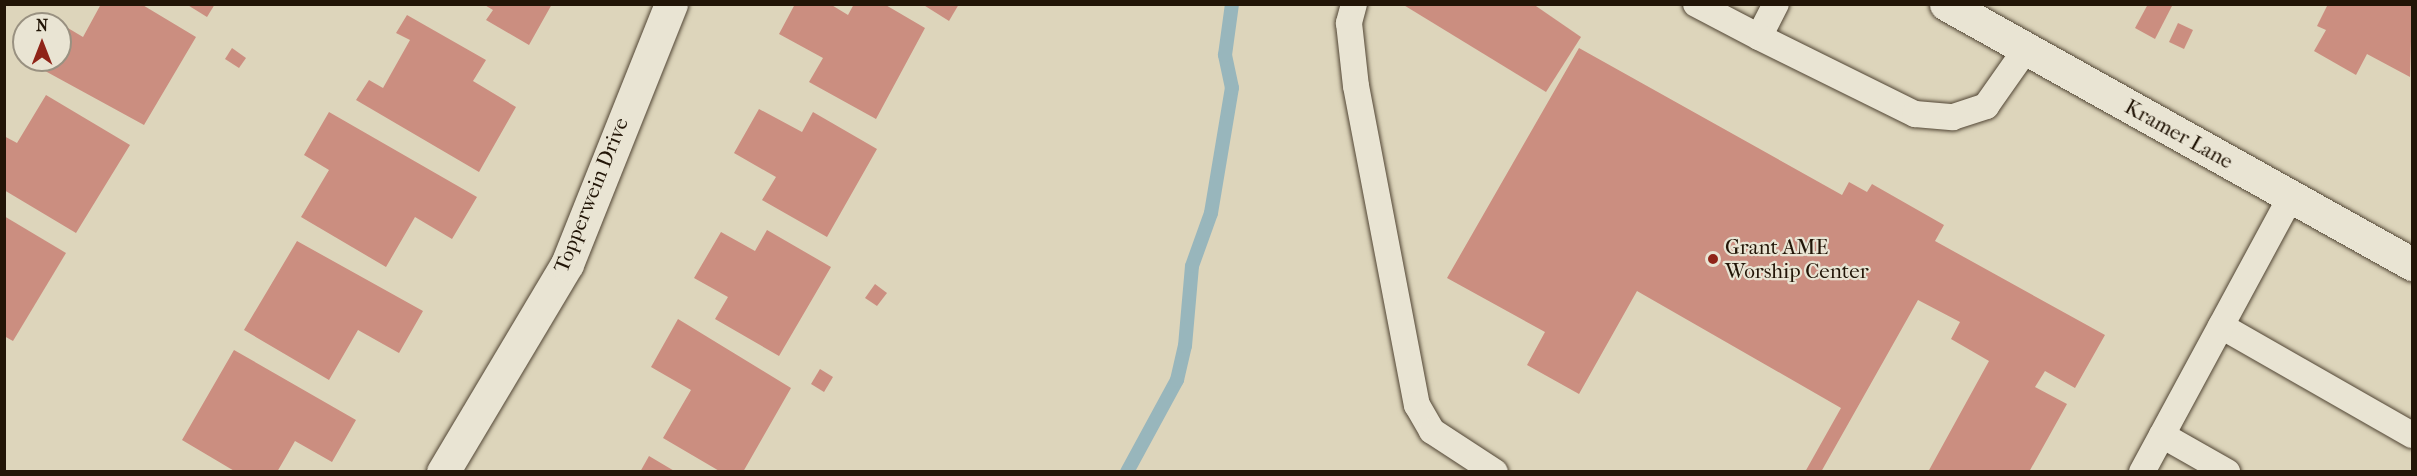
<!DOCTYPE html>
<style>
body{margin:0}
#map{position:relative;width:2417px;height:476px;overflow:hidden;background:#ddd5bb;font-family:"IM FELL French Canon",serif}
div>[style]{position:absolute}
.stream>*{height:14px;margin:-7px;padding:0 7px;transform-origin:7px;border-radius:7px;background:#98b6bc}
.building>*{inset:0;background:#cb8e80}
.roads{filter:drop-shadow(0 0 2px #514534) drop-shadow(0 0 2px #514534)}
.lane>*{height:26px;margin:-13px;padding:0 13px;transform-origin:13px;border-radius:13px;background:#e9e4d3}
.street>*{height:33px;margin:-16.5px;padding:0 16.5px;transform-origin:16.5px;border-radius:16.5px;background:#e9e4d3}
.secondary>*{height:33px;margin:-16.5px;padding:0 16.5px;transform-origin:16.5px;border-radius:16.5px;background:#e9e4d3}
.dots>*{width:16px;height:16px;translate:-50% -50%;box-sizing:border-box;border:3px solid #e9e4d3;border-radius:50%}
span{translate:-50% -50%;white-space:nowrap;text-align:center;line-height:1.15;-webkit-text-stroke:4.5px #e9e4d3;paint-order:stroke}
.street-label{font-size:21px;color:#221507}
.poi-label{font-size:21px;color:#221507}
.left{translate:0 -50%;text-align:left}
.frame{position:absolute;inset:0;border:6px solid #221507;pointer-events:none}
.north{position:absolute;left:12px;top:12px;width:60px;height:60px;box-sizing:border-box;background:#e9e4d3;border:2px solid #999181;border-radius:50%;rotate:0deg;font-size:16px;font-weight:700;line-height:24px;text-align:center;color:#221507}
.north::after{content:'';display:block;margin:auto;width:21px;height:27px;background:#8f2418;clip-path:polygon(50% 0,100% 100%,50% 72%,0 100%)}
</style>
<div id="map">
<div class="stream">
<div style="left:1127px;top:472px;width:105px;rotate:-61.5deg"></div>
<div style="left:1177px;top:380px;width:35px;rotate:-77deg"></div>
<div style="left:1185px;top:346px;width:80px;rotate:-85deg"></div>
<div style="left:1192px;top:266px;width:56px;rotate:-70.3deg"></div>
<div style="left:1211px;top:213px;width:127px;rotate:-80.5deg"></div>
<div style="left:1232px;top:88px;width:34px;rotate:-102deg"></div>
<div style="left:1225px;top:55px;width:51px;rotate:-82.2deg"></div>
</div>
<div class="building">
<div style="clip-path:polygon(101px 4px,141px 4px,196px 37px,144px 125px,25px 60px,60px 60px,60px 24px,40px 24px,46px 15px,83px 37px)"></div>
<div style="clip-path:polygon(186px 4px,215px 4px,207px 17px)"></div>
<div style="clip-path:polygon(483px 4px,552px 4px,529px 45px,486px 20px,493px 10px)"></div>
<div style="clip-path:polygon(795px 4px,830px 4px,848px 15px,854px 4px,884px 4px,925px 28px,876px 119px,809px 82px,823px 58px,779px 34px)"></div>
<div style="clip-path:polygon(922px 4px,959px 4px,949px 21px)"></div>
<div style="clip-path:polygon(1402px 4px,1533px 4px,1581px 37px,1546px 92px)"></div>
<div style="clip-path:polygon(2148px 4px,2173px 4px,2155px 39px,2135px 28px)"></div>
<div style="clip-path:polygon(2328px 4px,2412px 4px,2410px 77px,2367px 54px,2356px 75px,2314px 51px,2326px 30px,2317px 26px)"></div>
<div style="clip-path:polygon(407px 15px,486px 60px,473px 81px,516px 107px,479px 172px,356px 100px,369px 80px,383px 88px,410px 40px,396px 33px)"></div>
<div style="clip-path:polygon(2178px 23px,2193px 30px,2184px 49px,2169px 42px)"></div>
<div style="clip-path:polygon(232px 48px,246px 58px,239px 68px,225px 59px)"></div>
<div style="clip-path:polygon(1579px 48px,1842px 195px,1849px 182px,1867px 192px,1872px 184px,1944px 225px,1935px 241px,2105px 335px,2075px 388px,2045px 371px,2035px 387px,2067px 404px,2029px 472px,1928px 472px,1989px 361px,1951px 339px,1960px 322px,1918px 300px,1821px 472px,1805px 472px,1841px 408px,1637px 291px,1579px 394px,1527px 365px,1545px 332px,1447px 278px)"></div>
<div style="clip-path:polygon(46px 95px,130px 145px,76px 233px,4px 190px,4px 136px,17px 143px)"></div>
<div style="clip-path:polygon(759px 109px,802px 132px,813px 112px,877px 149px,827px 237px,762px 200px,776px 177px,734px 153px)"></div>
<div style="clip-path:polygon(329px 112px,477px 197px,452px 239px,415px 217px,386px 267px,301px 217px,329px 170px,304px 155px)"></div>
<div style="clip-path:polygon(4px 216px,66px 253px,13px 341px,4px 336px)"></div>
<div style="clip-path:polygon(767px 230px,831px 267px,779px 356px,715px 319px,728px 297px,694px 278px,721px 232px,755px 251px)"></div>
<div style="clip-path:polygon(297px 241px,423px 311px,399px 353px,358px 330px,329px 380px,244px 330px)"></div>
<div style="clip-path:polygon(875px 284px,887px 293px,877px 306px,865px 298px)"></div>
<div style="clip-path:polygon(678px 319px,791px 388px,743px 472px,721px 472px,663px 438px,691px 390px,651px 367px)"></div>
<div style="clip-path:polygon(234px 350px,356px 420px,332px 462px,295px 441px,277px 472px,236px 472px,182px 440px)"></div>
<div style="clip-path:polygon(820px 369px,833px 377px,824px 392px,811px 384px)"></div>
<div style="clip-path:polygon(649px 456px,676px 472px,640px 472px)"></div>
</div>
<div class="roads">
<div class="lane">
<div style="left:1354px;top:4px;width:20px;rotate:105deg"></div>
<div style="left:1349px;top:23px;width:63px;rotate:83.7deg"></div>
<div style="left:1356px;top:86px;width:325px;rotate:79.2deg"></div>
<div style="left:1417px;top:405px;width:30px;rotate:60deg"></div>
<div style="left:1432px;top:431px;width:75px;rotate:33.1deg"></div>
<div style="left:1696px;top:4px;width:71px;rotate:27.6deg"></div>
<div style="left:1759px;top:37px;width:37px;rotate:-63deg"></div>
<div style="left:1759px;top:37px;width:174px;rotate:26.3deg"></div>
<div style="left:1915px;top:114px;width:38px;rotate:5deg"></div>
<div style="left:1953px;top:117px;width:35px;rotate:-18deg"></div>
<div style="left:1986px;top:106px;width:70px;rotate:-54.9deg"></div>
<div style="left:2221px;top:326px;width:220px;rotate:29.7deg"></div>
<div style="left:2162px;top:435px;width:75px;rotate:29.6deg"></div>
<div style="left:2142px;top:472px;width:313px;rotate:-61.6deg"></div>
</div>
<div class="street">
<div style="left:443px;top:472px;width:242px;rotate:-59.2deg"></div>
<div style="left:567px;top:264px;width:280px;rotate:-68.2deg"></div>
</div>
<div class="secondary">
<div style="left:1946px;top:4px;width:534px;rotate:29.16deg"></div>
</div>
</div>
<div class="dots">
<div style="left:1713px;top:259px;background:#8f2418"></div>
</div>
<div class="street-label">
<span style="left:2179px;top:134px;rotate:29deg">Kramer Lane</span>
<span style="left:591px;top:195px;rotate:-68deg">Topperwein Drive</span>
</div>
<div class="poi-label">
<span class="left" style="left:1725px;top:259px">Grant AME<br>Worship Center</span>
</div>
<div class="frame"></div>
<div class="north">N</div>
</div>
